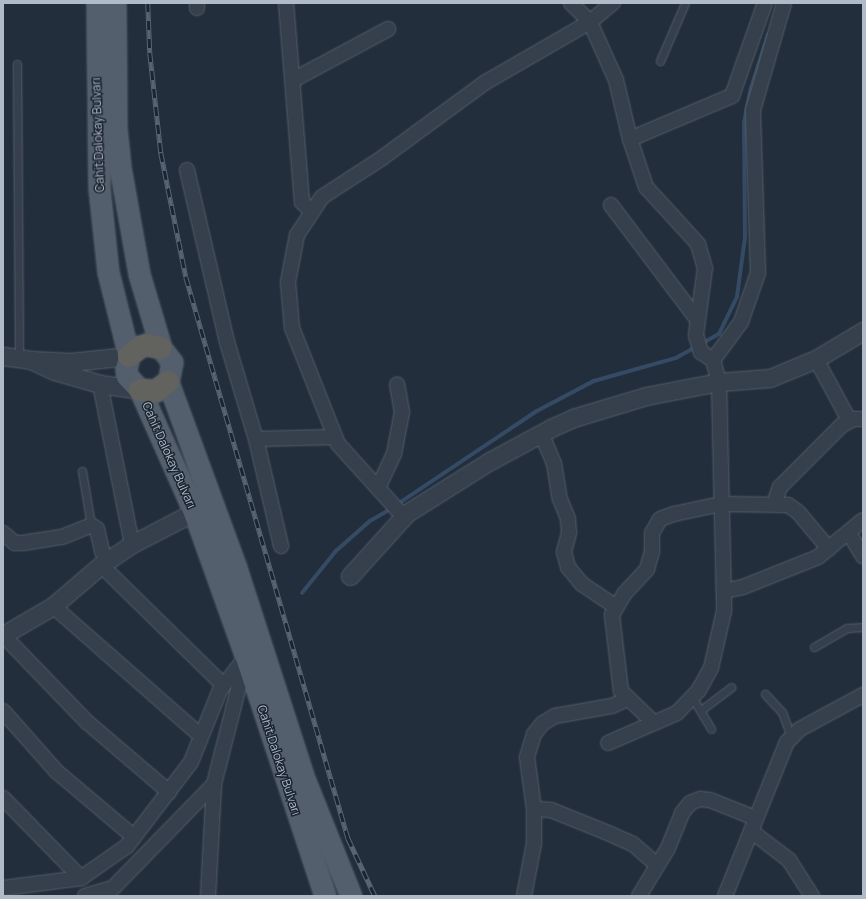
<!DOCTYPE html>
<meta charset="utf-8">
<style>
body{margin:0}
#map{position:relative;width:866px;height:899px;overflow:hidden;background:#222e3c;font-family:Manrope,sans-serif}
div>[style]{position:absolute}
.stream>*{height:3.5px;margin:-1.75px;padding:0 1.75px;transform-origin:1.75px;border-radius:1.75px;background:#354a64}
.roads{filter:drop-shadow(0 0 1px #545e6a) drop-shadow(0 0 1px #545e6a)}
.service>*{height:7px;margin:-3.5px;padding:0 3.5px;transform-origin:3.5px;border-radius:3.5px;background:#36404c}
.minor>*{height:14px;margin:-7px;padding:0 7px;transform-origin:7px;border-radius:7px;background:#36404c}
.tertiary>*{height:17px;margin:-8.5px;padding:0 8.5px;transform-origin:8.5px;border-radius:8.5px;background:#36404c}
.primary>*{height:21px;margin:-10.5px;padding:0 10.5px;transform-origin:10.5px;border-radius:10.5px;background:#535f6c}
.trunk>*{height:22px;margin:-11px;padding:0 11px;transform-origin:11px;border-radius:11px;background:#62625f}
.rail>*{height:4.5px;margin-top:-2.25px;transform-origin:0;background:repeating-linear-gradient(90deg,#1b2531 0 9px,#576473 0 18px);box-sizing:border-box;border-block:1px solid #576473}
span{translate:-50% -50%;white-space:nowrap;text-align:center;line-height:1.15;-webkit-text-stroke:3px #1b2531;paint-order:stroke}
.street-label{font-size:12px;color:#b1bbc8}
.frame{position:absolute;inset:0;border:4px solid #b1bbc8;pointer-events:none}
</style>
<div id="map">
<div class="stream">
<div style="left:701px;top:344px;width:21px;rotate:-29deg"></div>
<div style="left:719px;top:334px;width:41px;rotate:-64.1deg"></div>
<div style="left:737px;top:297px;width:60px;rotate:-82.3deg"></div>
<div style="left:745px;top:238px;width:115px;rotate:-90.5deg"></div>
<div style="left:744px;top:123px;width:36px;rotate:-79deg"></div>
<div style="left:751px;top:88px;width:56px;rotate:-72.2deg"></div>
<div style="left:398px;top:504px;width:167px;rotate:-33.8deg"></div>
<div style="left:537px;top:411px;width:64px;rotate:-27.8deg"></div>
<div style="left:594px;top:381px;width:85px;rotate:-15.7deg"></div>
<div style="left:676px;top:358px;width:23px;rotate:-29deg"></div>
<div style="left:302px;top:593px;width:54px;rotate:-51deg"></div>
<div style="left:336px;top:551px;width:45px;rotate:-41.4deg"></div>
<div style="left:370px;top:521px;width:24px;rotate:-30deg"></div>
</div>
<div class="roads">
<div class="service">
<div style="left:660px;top:61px;width:63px;rotate:-66.7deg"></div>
<div style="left:17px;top:64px;width:294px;rotate:89.6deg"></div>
<div style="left:82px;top:471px;width:55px;rotate:80.5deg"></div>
<div style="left:814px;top:647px;width:38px;rotate:-30deg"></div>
<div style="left:847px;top:628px;width:16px;rotate:-4deg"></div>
<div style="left:765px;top:694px;width:25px;rotate:47deg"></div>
<div style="left:782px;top:712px;width:27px;rotate:70deg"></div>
<div style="left:692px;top:697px;width:37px;rotate:59deg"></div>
<div style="left:701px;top:710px;width:38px;rotate:-37deg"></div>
</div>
<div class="minor">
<div style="left:286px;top:3px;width:200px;rotate:85.4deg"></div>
<div style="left:302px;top:202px;width:14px;rotate:45deg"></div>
<div style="left:571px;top:3px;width:27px;rotate:45deg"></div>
<div style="left:590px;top:22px;width:64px;rotate:65.9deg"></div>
<div style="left:616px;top:80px;width:61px;rotate:76.7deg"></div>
<div style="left:630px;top:139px;width:51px;rotate:71.6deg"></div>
<div style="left:646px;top:187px;width:77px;rotate:47.6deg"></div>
<div style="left:698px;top:244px;width:25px;rotate:74deg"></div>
<div style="left:705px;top:268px;width:68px;rotate:97.7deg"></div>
<div style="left:696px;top:335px;width:18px;rotate:74deg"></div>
<div style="left:701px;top:352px;width:14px;rotate:34deg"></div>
<div style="left:713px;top:360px;width:23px;rotate:75deg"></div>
<div style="left:719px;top:382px;width:229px;rotate:88.7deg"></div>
<div style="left:724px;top:611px;width:58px;rotate:102.8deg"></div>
<div style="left:711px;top:668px;width:26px;rotate:119deg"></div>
<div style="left:698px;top:691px;width:30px;rotate:134deg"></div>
<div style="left:677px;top:713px;width:75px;rotate:156.5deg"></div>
<div style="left:197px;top:8px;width:5px;rotate:-90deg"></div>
<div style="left:293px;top:80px;width:108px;rotate:-28.2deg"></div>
<div style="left:630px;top:139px;width:111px;rotate:-22.9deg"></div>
<div style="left:732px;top:96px;width:99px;rotate:-70.5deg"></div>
<div style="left:187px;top:170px;width:177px;rotate:76.9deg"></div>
<div style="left:227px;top:342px;width:101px;rotate:73.4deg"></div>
<div style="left:256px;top:439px;width:110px;rotate:76.8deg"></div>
<div style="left:611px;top:205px;width:143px;rotate:53deg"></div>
<div style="left:816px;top:359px;width:69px;rotate:61.6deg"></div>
<div style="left:713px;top:360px;width:47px;rotate:-53.6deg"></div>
<div style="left:741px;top:322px;width:52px;rotate:-70.9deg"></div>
<div style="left:758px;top:273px;width:163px;rotate:-91.8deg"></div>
<div style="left:753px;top:110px;width:111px;rotate:-73.8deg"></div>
<div style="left:100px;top:384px;width:163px;rotate:78.7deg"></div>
<div style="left:541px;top:433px;width:33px;rotate:67deg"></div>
<div style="left:554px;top:463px;width:36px;rotate:81deg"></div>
<div style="left:560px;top:499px;width:22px;rotate:68deg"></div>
<div style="left:568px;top:519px;width:14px;rotate:86deg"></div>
<div style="left:569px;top:533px;width:20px;rotate:105deg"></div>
<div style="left:564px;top:552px;width:16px;rotate:75deg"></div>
<div style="left:568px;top:567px;width:22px;rotate:51deg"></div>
<div style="left:582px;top:584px;width:40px;rotate:34deg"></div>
<div style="left:256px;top:439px;width:79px;rotate:-1.5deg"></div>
<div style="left:378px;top:488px;width:38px;rotate:-65deg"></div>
<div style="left:394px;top:454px;width:43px;rotate:-79.2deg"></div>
<div style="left:402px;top:412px;width:28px;rotate:-100deg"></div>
<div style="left:774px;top:504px;width:18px;rotate:-71deg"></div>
<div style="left:780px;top:487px;width:88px;rotate:-45deg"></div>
<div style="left:842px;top:425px;width:13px;rotate:-27deg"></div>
<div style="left:854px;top:419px;width:9px"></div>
<div style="left:404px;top:517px;width:98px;rotate:-132.1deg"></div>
<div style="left:338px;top:444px;width:125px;rotate:-111.6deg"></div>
<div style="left:292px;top:328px;width:46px;rotate:-95deg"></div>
<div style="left:288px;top:282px;width:48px;rotate:-79.2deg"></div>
<div style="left:297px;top:235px;width:45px;rotate:-56.7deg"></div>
<div style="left:322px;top:197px;width:72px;rotate:-33deg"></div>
<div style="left:382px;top:158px;width:129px;rotate:-36.2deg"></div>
<div style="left:486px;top:82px;width:120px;rotate:-30deg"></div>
<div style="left:590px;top:22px;width:30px;rotate:-40deg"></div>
<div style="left:3px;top:533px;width:16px;rotate:40deg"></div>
<div style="left:15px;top:543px;width:8px"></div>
<div style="left:23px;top:543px;width:39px;rotate:-9deg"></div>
<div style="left:62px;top:537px;width:31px;rotate:-22deg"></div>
<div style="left:91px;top:525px;width:7px;rotate:34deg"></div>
<div style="left:97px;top:529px;width:23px;rotate:77deg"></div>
<div style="left:102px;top:551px;width:10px;rotate:61deg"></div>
<div style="left:849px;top:533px;width:27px;rotate:59deg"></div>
<div style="left:101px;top:565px;width:171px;rotate:44.5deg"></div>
<div style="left:724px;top:591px;width:19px;rotate:-12deg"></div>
<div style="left:743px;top:587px;width:81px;rotate:-21.8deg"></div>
<div style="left:818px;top:557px;width:58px;rotate:-39.4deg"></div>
<div style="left:53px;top:606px;width:197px;rotate:41.3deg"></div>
<div style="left:3px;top:635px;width:121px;rotate:46deg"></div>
<div style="left:87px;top:722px;width:108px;rotate:40.5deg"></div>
<div style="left:3px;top:711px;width:80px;rotate:48.5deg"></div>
<div style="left:56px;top:771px;width:102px;rotate:40.2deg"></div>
<div style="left:654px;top:723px;width:46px;rotate:-135.9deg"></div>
<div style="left:621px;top:691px;width:77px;rotate:-96.8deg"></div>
<div style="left:612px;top:615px;width:24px;rotate:-60deg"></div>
<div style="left:624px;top:594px;width:34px;rotate:-47deg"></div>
<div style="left:647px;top:569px;width:19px;rotate:-74deg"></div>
<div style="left:652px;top:551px;width:18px;rotate:-90deg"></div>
<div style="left:652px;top:533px;width:16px;rotate:-60deg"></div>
<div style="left:660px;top:519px;width:15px;rotate:-20deg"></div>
<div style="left:674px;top:514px;width:48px;rotate:-12deg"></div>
<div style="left:721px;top:504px;width:67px;rotate:0.9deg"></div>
<div style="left:788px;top:505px;width:12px;rotate:35deg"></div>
<div style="left:798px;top:512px;width:48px;rotate:50deg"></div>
<div style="left:3px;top:798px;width:112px;rotate:45.7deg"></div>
<div style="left:534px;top:809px;width:17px;rotate:3deg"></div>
<div style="left:551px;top:810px;width:61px;rotate:22deg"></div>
<div style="left:608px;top:833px;width:27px;rotate:24deg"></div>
<div style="left:633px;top:844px;width:30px;rotate:41deg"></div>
<div style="left:751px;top:831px;width:48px;rotate:37.3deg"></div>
<div style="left:789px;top:860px;width:43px;rotate:57.4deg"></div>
<div style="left:3px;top:888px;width:79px;rotate:-7.3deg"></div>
<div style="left:81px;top:878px;width:56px;rotate:-34.8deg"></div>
<div style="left:127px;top:846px;width:106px;rotate:-52.7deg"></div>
<div style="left:191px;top:762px;width:78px;rotate:-68.1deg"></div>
<div style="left:220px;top:690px;width:42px;rotate:-51.8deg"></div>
<div style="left:85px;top:896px;width:29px;rotate:-16deg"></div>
<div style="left:113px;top:888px;width:145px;rotate:-45.8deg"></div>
<div style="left:208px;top:896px;width:112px;rotate:-86.9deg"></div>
<div style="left:214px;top:784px;width:126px;rotate:-75.7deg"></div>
<div style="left:524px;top:896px;width:54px;rotate:-79.3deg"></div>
<div style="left:534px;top:843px;width:34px;rotate:-90deg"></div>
<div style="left:534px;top:809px;width:52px;rotate:-97.7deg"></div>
<div style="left:527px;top:757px;width:24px;rotate:-73deg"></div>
<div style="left:534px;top:734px;width:14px;rotate:-51deg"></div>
<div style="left:543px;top:723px;width:14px;rotate:-30deg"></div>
<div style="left:555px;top:716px;width:58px;rotate:-10deg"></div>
<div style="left:612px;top:706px;width:17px;rotate:-25deg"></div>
<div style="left:639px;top:896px;width:56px;rotate:-58.9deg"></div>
<div style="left:668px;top:848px;width:38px;rotate:-68deg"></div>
<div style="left:682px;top:813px;width:13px;rotate:-51deg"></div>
<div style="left:690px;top:803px;width:11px;rotate:-22deg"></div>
<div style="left:700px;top:799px;width:10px;rotate:6deg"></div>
<div style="left:710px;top:800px;width:48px;rotate:21.8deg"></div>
<div style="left:725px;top:896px;width:166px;rotate:-68.1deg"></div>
<div style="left:787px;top:742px;width:18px;rotate:-45deg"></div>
<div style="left:800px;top:729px;width:72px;rotate:-28.4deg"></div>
</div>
<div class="tertiary">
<div style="left:3px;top:356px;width:28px;rotate:8deg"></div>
<div style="left:129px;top:356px;width:59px;rotate:174.2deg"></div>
<div style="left:70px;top:362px;width:39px;rotate:-177deg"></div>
<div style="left:31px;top:360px;width:26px;rotate:25deg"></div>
<div style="left:55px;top:371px;width:47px;rotate:16.1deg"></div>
<div style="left:100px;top:384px;width:40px;rotate:8.5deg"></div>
<div style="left:350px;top:576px;width:85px;rotate:-47.9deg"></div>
<div style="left:407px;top:513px;width:98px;rotate:-32.1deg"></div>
<div style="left:490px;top:461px;width:69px;rotate:-28.4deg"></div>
<div style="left:551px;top:428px;width:24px;rotate:-24deg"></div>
<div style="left:573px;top:418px;width:76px;rotate:-16.8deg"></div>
<div style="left:646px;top:396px;width:74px;rotate:-10.9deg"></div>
<div style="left:719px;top:382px;width:51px;rotate:-4.5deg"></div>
<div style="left:770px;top:378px;width:50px;rotate:-22.4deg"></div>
<div style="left:816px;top:359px;width:55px;rotate:-30.8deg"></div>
<div style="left:3px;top:635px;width:58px;rotate:-30.1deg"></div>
<div style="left:53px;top:606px;width:63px;rotate:-40.5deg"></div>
<div style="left:101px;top:565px;width:37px;rotate:-34deg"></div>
<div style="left:132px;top:544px;width:70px;rotate:-27.3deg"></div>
</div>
<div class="primary">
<div style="left:97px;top:3px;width:185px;rotate:89.4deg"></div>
<div style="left:99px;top:188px;width:84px;rotate:83.9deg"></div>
<div style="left:108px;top:272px;width:87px;rotate:76deg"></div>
<div style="left:129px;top:356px;width:13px;rotate:103deg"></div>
<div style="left:126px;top:369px;width:7px;rotate:82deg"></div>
<div style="left:127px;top:376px;width:19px;rotate:47deg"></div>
<div style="left:140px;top:390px;width:133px;rotate:66.1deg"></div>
<div style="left:194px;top:512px;width:154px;rotate:70.3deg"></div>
<div style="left:246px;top:657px;width:252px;rotate:71.7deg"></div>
<div style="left:115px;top:3px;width:125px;rotate:89.5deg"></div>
<div style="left:116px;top:128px;width:39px;rotate:84deg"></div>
<div style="left:120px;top:167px;width:109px;rotate:79.9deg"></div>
<div style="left:139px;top:274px;width:77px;rotate:73.4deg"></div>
<div style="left:161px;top:348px;width:18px;rotate:52deg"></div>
<div style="left:172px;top:362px;width:20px;rotate:101deg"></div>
<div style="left:168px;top:382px;width:198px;rotate:69.9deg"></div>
<div style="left:236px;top:568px;width:219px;rotate:72.1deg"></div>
<div style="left:303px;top:776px;width:129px;rotate:68.2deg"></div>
</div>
<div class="trunk">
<div style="left:129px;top:356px;width:14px;rotate:-39deg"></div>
<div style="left:140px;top:347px;width:7px;rotate:-16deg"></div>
<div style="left:147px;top:345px;width:14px;rotate:12deg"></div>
<div style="left:140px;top:390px;width:16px;rotate:4deg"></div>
<div style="left:156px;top:391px;width:15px;rotate:-37deg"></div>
</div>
</div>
<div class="rail">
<div style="left:148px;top:3px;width:50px;rotate:87.7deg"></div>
<div style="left:150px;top:53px;width:101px;rotate:83.7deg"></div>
<div style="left:161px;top:153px;width:126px;rotate:78.6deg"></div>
<div style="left:186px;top:277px;width:584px;rotate:73.89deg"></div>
<div style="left:348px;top:838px;width:64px;rotate:65deg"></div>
</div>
<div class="street-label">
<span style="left:98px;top:135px;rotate:-92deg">Cahit Dalokay Bulvarı</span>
<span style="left:169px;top:455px;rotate:66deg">Cahit Dalokay Bulvarı</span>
<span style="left:279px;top:760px;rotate:72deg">Cahit Dalokay Bulvarı</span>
</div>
<div class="frame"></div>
</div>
